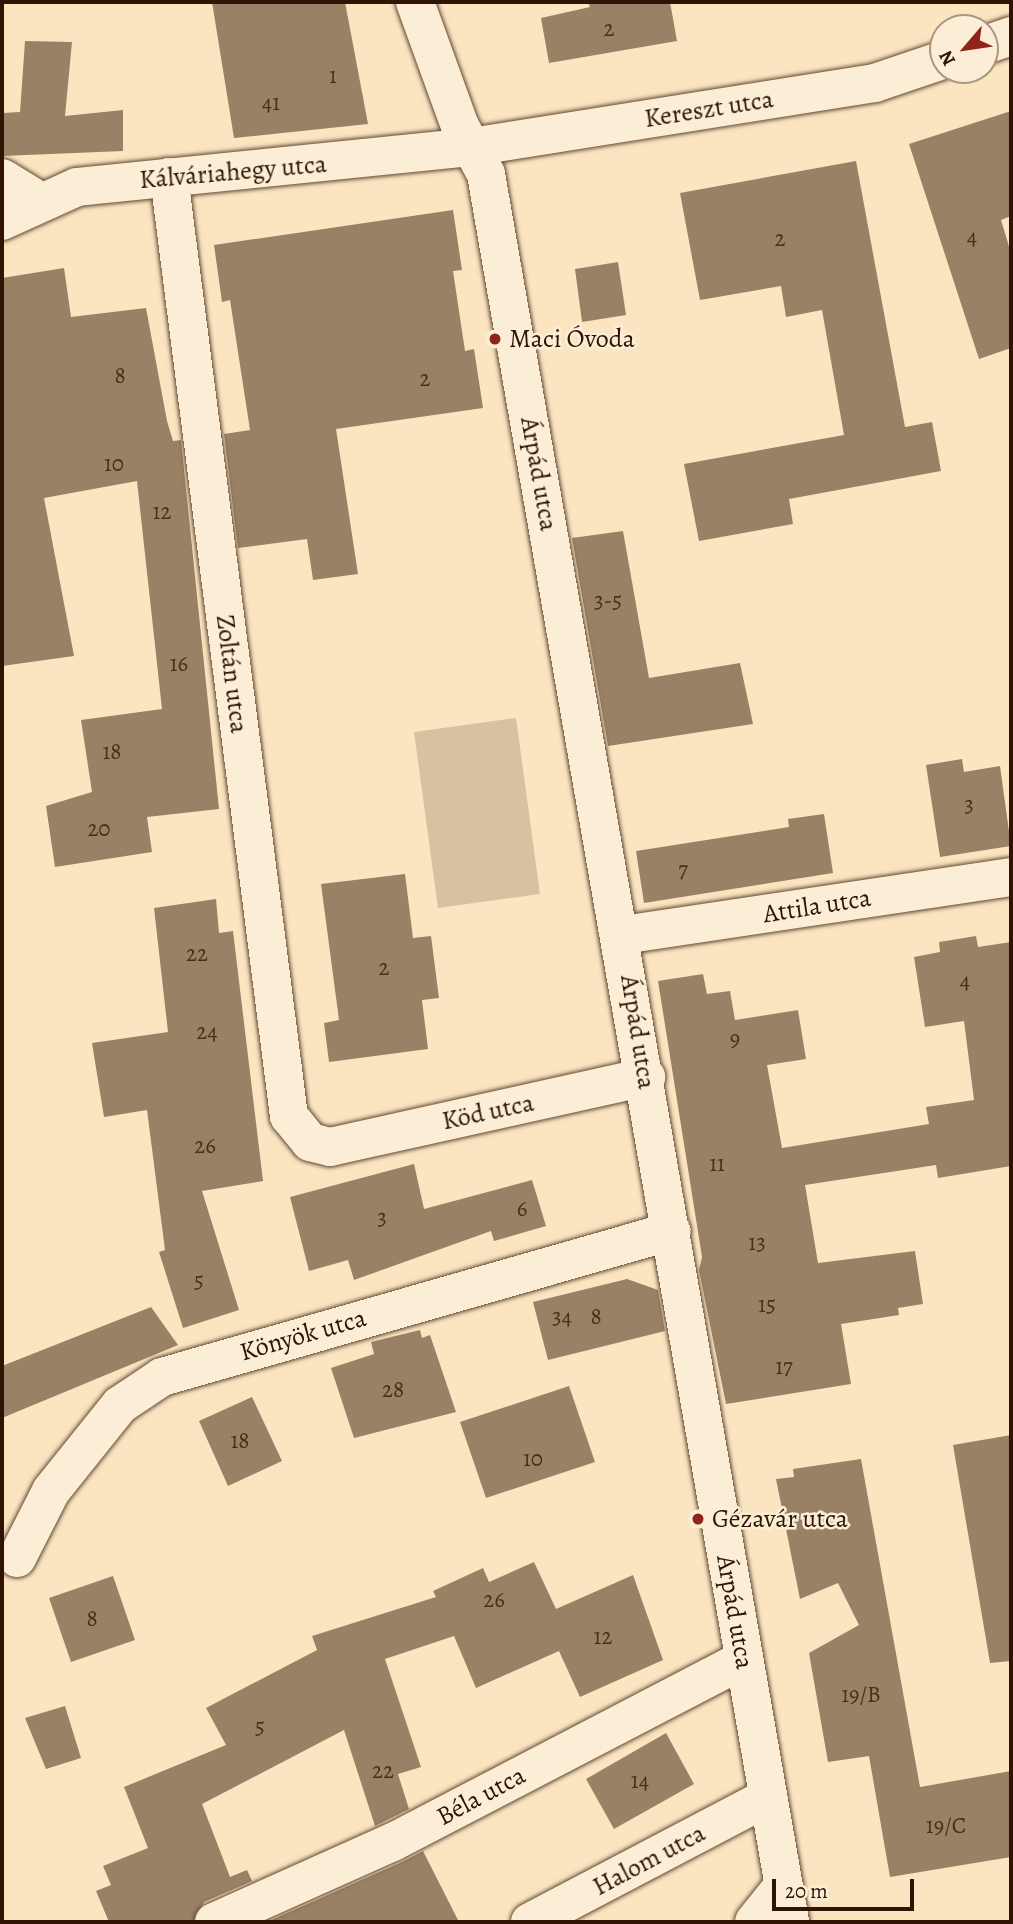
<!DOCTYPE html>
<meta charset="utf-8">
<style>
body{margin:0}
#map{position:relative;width:1013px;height:1924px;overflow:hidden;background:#fbe5c0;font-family:Alegreya,serif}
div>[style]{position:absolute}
.green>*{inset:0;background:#d8c1a0}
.building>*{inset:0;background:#998166}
.roads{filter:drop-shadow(0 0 2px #624833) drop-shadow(0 0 2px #624833)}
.minor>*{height:38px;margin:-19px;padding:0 19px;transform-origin:19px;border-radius:19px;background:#fceed6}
.dots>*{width:19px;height:19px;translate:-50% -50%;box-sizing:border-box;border:4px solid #fceed6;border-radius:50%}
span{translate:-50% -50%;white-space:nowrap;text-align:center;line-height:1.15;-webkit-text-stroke:5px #fceed6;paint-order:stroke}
.number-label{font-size:23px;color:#4a2f1c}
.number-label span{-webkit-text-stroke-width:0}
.street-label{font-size:26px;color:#2f1404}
.poi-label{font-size:26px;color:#2f1404}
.left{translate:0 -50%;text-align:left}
.frame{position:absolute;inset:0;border:4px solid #2f1404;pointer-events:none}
.north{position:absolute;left:929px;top:14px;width:70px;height:70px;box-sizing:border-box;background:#fceed6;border:2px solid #aa9782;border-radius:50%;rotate:241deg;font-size:19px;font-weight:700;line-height:28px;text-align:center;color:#2f1404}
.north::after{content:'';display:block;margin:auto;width:24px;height:32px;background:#8f2418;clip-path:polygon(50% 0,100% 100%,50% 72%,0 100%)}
.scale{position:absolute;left:772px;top:1879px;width:142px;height:32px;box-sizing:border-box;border:4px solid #2f1404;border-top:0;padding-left:9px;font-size:21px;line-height:24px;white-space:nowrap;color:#2f1404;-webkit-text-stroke:5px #fceed6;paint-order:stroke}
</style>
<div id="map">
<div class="green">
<div style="clip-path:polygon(516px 718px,540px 894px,438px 908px,414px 732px)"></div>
</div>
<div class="building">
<div style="clip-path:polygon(212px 2px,345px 2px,368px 124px,234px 138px)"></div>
<div style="clip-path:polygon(588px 2px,670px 2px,677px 41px,549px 63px,541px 18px,590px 7px)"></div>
<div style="clip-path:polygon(25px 41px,72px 42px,65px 116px,123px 110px,123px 151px,2px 156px,3px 113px,20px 112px)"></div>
<div style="clip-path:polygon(1011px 111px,1011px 216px,1001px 220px,1011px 253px,1011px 348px,979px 359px,909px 144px)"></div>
<div style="clip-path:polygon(856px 161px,905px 427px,932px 422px,941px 471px,789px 499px,793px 524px,699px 541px,684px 464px,844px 435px,822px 310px,786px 317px,781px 286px,700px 300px,680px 193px)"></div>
<div style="clip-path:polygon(453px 210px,462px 270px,453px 271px,465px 351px,474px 349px,483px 408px,336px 429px,358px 574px,313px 580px,307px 539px,238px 548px,224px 434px,250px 430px,230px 300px,222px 302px,214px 245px)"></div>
<div style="clip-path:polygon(618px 262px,626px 315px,582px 322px,575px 269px)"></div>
<div style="clip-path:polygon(64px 268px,71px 317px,146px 308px,167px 421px,173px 441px,181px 440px,219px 809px,147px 817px,152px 852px,55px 867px,46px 806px,92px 792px,81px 720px,162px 709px,137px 481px,44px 498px,74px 656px,2px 666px,2px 278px)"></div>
<div style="clip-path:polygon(623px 531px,649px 678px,740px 663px,753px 724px,608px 746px,572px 538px)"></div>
<div style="clip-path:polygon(962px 759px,964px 772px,1000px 766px,1011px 846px,940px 857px,926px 765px)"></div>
<div style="clip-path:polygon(824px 814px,833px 873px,644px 903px,636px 851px,789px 827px,788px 819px)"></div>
<div style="clip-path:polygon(405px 874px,413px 938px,431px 936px,439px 998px,422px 1000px,428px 1049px,329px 1062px,324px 1023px,339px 1020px,321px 884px)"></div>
<div style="clip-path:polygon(216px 899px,219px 933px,233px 931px,263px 1181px,202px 1191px,239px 1310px,183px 1328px,159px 1252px,165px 1250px,147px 1110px,104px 1117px,92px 1043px,168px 1032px,154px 908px)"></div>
<div style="clip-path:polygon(976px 936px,978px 947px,1011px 942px,1011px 1166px,938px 1178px,936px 1165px,805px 1185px,818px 1263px,915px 1251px,923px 1304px,898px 1308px,899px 1315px,841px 1324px,851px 1384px,726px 1404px,699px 1270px,702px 1257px,658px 981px,703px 974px,707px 994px,730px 991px,735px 1020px,798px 1010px,806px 1059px,767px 1065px,782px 1148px,929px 1124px,926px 1107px,974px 1100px,964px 1021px,925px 1027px,914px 957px,940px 952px,939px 942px)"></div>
<div style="clip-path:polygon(414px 1164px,424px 1209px,532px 1180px,546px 1226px,494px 1241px,491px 1231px,354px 1280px,348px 1260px,309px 1271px,290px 1197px)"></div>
<div style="clip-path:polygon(627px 1279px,658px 1290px,665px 1331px,548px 1360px,533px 1302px)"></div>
<div style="clip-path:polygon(151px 1307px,178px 1345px,2px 1418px,2px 1366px)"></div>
<div style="clip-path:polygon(420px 1330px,422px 1338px,430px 1335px,456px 1412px,354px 1438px,331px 1368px,374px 1354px,371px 1342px)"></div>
<div style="clip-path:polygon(569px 1386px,595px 1462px,486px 1498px,460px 1422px)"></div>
<div style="clip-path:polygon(252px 1397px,282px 1461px,228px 1486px,199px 1421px)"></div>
<div style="clip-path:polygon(1011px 1435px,1011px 1661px,990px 1663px,953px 1445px)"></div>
<div style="clip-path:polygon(861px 1459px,920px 1787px,1011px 1771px,1011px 1857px,890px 1877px,869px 1756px,828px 1762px,809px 1653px,859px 1625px,838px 1583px,800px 1599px,776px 1479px,794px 1477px,793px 1469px)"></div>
<div style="clip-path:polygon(534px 1562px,556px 1609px,633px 1575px,663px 1660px,580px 1697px,559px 1651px,476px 1688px,454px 1636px,385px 1659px,421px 1767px,398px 1774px,409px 1809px,375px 1826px,344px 1730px,202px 1804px,230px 1877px,247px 1870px,252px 1881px,204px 1902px,193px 1922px,109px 1922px,96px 1891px,111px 1885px,103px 1866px,148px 1848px,124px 1787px,226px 1745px,206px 1708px,317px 1650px,312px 1636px,436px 1597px,433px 1591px,483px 1568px,489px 1582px)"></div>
<div style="clip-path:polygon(113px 1576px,135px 1640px,71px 1662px,49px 1598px)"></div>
<div style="clip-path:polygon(65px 1706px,81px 1758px,46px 1769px,25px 1718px)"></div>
<div style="clip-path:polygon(666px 1733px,694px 1784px,614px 1829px,586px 1779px)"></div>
<div style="clip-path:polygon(423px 1851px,459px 1922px,267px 1922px,402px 1862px)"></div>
</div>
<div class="roads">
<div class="minor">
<div style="left:415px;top:2px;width:132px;rotate:70.1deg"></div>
<div style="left:460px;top:126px;width:55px;rotate:61.6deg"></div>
<div style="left:486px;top:174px;width:1774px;rotate:80.13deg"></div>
<div style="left:985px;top:45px;width:28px;rotate:-19deg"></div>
<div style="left:169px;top:177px;width:947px;rotate:82.72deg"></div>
<div style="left:289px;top:1116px;width:33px;rotate:51deg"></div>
<div style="left:310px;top:1142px;width:21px;rotate:14deg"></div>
<div style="left:330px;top:1147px;width:324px;rotate:-12.5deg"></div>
<div style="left:2px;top:178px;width:42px;rotate:31.4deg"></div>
<div style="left:2px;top:221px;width:82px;rotate:-24.4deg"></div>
<div style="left:77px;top:187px;width:396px;rotate:-5.8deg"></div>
<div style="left:471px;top:147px;width:409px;rotate:-9deg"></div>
<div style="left:875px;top:83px;width:72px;rotate:-18.7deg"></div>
<div style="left:623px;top:935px;width:392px;rotate:-8.5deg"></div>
<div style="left:17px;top:1558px;width:75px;rotate:-63.1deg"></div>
<div style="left:51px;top:1491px;width:110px;rotate:-51.3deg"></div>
<div style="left:120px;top:1405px;width:50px;rotate:-33.7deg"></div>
<div style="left:162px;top:1377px;width:530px;rotate:-15.98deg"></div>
<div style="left:214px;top:1922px;width:196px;rotate:-24.1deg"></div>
<div style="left:393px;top:1842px;width:394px;rotate:-27.5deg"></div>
<div style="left:530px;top:1922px;width:269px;rotate:-27.7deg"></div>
<div style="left:754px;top:1922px;width:45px;rotate:-51.3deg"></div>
</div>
</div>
<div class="dots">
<div style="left:495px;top:339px;background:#8f2418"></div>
<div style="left:698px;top:1519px;background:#8f2418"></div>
</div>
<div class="number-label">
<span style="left:609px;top:29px">2</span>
<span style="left:333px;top:76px">1</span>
<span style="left:271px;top:103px">41</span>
<span style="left:972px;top:237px">4</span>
<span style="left:780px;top:239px">2</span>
<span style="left:120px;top:376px">8</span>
<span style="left:425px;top:379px">2</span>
<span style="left:114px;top:464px">10</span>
<span style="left:162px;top:512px">12</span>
<span style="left:608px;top:601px">3-5</span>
<span style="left:179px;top:664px">16</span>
<span style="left:112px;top:752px">18</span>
<span style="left:969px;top:805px">3</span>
<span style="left:99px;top:829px">20</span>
<span style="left:683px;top:870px">7</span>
<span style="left:197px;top:954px">22</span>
<span style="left:384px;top:968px">2</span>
<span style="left:965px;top:981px">4</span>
<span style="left:207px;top:1032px">24</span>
<span style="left:735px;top:1039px">9</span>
<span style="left:205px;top:1146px">26</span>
<span style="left:717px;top:1164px">11</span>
<span style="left:522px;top:1209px">6</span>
<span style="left:382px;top:1218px">3</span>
<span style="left:757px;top:1243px">13</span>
<span style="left:199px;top:1281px">5</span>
<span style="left:767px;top:1305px">15</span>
<span style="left:562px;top:1317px">34</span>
<span style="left:596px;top:1317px">8</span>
<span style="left:784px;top:1367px">17</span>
<span style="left:393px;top:1390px">28</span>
<span style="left:240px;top:1441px">18</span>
<span style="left:533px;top:1459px">10</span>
<span style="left:494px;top:1600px">26</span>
<span style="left:92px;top:1619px">8</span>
<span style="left:603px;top:1637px">12</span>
<span style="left:861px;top:1695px">19/B</span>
<span style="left:260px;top:1727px">5</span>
<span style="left:383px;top:1771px">22</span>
<span style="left:640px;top:1781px">14</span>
<span style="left:946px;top:1826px">19/C</span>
</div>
<div class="street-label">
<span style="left:709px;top:109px;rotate:-9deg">Kereszt utca</span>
<span style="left:233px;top:172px;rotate:-5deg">Kálváriahegy utca</span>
<span style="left:539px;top:474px;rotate:80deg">Árpád utca</span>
<span style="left:232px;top:674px;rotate:83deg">Zoltán utca</span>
<span style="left:817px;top:906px;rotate:-9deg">Attila utca</span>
<span style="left:638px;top:1032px;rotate:81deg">Árpád utca</span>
<span style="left:488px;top:1112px;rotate:-12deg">Köd utca</span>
<span style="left:303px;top:1335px;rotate:-16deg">Könyök utca</span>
<span style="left:735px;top:1612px;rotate:80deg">Árpád utca</span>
<span style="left:481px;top:1796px;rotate:-28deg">Béla utca</span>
<span style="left:649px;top:1860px;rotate:-28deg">Halom utca</span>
</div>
<div class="poi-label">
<span class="left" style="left:509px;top:339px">Maci Óvoda</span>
<span class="left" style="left:712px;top:1519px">Gézavár utca</span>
</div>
<div class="frame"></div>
<div class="north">N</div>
<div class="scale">20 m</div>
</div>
